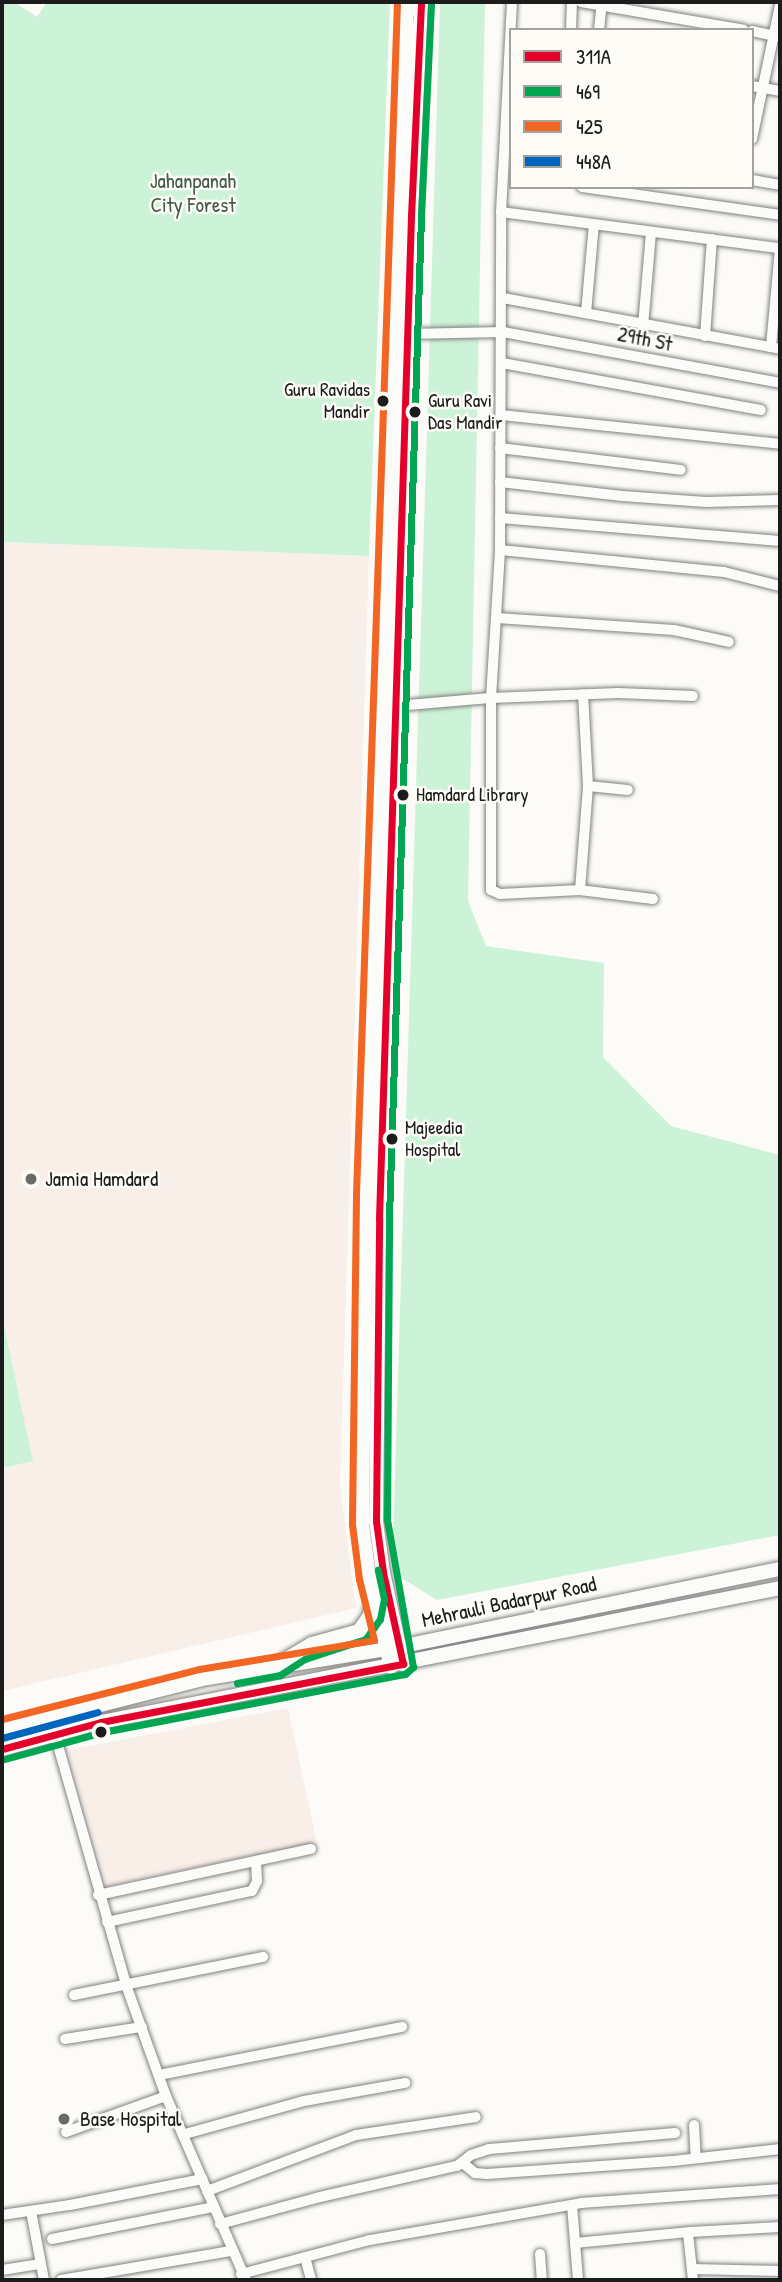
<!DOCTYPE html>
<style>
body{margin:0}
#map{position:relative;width:782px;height:2282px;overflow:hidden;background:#fcfbf8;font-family:"Patrick Hand",sans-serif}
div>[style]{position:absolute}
.built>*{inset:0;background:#f9efe9}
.green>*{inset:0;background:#ccf3d7}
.roads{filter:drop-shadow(0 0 2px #81807f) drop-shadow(0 0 2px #81807f)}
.minor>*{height:10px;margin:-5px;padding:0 5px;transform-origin:5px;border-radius:5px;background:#fbfbf9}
.major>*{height:14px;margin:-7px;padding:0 7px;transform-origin:7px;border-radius:7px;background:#fbfbf9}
.bus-1>*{height:7px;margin:-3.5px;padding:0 3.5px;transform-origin:3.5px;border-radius:3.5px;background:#e4002b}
.bus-2>*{height:7px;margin:-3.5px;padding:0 3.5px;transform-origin:3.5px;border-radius:3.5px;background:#00a651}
.bus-3>*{height:7px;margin:-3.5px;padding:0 3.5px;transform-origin:3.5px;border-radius:3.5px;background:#f26522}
.bus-4>*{height:7px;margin:-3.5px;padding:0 3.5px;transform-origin:3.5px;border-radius:3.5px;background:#0065bd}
.dots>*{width:19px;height:19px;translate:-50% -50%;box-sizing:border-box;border:4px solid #fdfcf7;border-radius:50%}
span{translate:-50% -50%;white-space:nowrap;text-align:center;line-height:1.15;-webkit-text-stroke:5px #fdfcf7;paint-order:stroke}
.bus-label{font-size:19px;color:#1c1c1c}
.right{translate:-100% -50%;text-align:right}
.left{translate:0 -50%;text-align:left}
.park-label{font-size:21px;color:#455b4c}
.street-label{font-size:21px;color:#1c1c1c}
.poi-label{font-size:21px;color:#1c1c1c}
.frame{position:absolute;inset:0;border:4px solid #1c1c1c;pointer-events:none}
.legend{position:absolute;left:509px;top:28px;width:245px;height:161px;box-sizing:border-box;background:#fdfcf7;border:2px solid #a3a29f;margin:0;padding:9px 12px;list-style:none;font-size:21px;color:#1c1c1c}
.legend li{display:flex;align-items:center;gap:14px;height:35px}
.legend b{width:35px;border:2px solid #a3a29f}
</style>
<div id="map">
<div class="built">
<div style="clip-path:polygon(2px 542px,369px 556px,340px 1486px,356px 1608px,2px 1691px)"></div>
<div style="clip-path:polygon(288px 1708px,317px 1843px,107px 1885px,68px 1750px)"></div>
</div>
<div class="green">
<div style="clip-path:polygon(2px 2px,14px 2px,37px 17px,47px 2px,390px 2px,369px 556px,2px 542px)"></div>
<div style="clip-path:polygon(440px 2px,485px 2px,468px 901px,486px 946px,604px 963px,603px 1057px,671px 1126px,780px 1155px,780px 1535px,437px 1600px,392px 1572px)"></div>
<div style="clip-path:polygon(2px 1317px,33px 1461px,2px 1468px)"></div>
</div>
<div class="roads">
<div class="minor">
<div style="left:581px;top:2px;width:165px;rotate:9.7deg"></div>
<div style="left:571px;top:30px;width:28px;rotate:-88deg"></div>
<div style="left:599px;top:30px;width:28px;rotate:-84deg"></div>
<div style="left:752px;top:31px;width:29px;rotate:12deg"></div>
<div style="left:752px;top:86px;width:28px;rotate:10deg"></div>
<div style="left:752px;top:139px;width:137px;rotate:-78.2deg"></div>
<div style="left:752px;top:180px;width:28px;rotate:10deg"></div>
<div style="left:582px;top:187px;width:200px;rotate:8deg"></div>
<div style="left:501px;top:212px;width:281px;rotate:7.4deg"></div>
<div style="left:503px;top:298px;width:282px;rotate:10.4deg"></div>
<div style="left:586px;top:313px;width:89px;rotate:-84.9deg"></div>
<div style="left:643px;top:326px;width:94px;rotate:-85.1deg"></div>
<div style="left:407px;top:334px;width:96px;rotate:-1.2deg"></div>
<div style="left:503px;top:332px;width:282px;rotate:10.4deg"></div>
<div style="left:705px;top:336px;width:97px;rotate:-85.9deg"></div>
<div style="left:771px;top:347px;width:99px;rotate:-84.8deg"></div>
<div style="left:502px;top:363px;width:263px;rotate:10.3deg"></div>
<div style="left:501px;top:415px;width:281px;rotate:5.9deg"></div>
<div style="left:500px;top:448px;width:182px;rotate:6.9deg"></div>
<div style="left:500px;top:482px;width:123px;rotate:6.5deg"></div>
<div style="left:622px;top:496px;width:84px;rotate:4.1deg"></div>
<div style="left:706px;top:502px;width:74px;rotate:-1.5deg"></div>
<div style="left:500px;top:518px;width:281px;rotate:4.7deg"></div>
<div style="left:500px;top:550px;width:225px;rotate:5.6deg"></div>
<div style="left:724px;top:572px;width:58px;rotate:14deg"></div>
<div style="left:497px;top:618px;width:177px;rotate:3.9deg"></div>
<div style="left:674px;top:630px;width:56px;rotate:12.3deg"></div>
<div style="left:395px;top:706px;width:96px;rotate:-4.8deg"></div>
<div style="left:491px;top:698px;width:148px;rotate:-86.5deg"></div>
<div style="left:500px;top:550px;width:338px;rotate:-89.8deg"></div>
<div style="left:501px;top:212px;width:210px;rotate:-87deg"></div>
<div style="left:588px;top:786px;width:40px;rotate:5.7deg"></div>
<div style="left:580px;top:890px;width:104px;rotate:-85.6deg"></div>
<div style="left:588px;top:786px;width:92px;rotate:-93.1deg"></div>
<div style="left:653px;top:899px;width:74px;rotate:-173deg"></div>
<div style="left:580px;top:890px;width:80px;rotate:177.1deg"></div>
<div style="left:500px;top:894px;width:10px;rotate:-156deg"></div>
<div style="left:491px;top:890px;width:192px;rotate:-90deg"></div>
<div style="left:491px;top:698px;width:127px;rotate:-2.3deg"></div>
<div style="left:618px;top:693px;width:75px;rotate:2.3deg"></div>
<div style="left:55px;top:1735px;width:260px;rotate:74.1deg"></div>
<div style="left:126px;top:1985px;width:118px;rotate:70.2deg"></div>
<div style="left:166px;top:2096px;width:201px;rotate:66.5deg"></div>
<div style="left:98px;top:1895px;width:218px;rotate:-12.2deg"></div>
<div style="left:107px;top:1922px;width:148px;rotate:-12.1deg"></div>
<div style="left:252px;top:1891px;width:11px;rotate:-63deg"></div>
<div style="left:257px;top:1881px;width:20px;rotate:-93deg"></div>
<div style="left:74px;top:1995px;width:193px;rotate:-11.4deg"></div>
<div style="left:65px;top:2039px;width:78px;rotate:-8.9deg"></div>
<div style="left:159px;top:2075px;width:248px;rotate:-11.2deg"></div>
<div style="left:694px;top:2125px;width:33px;rotate:87deg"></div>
<div style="left:66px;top:2132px;width:106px;rotate:-19.8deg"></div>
<div style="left:185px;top:2134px;width:123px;rotate:-15.5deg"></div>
<div style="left:304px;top:2101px;width:103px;rotate:-10.1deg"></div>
<div style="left:464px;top:2164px;width:14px;rotate:39deg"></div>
<div style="left:475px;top:2173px;width:12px;rotate:5deg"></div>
<div style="left:487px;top:2174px;width:186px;rotate:-4deg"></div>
<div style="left:673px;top:2161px;width:108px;rotate:-6.4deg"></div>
<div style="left:207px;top:2191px;width:159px;rotate:-20.6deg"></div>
<div style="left:356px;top:2135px;width:121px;rotate:-8.5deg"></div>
<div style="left:572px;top:2205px;width:75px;rotate:85.4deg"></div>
<div style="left:31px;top:2211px;width:70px;rotate:79.3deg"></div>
<div style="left:2px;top:2215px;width:69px;rotate:-8.4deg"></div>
<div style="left:70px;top:2205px;width:135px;rotate:-11.1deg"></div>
<div style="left:220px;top:2224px;width:104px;rotate:-15.1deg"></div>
<div style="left:320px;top:2197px;width:140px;rotate:-12.8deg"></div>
<div style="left:457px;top:2166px;width:18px;rotate:-38deg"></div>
<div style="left:471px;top:2155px;width:19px;rotate:-18deg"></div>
<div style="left:489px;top:2149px;width:187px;rotate:-4.9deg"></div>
<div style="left:688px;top:2233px;width:47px;rotate:83.9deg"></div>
<div style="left:52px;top:2239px;width:164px;rotate:-11.2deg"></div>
<div style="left:575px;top:2243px;width:116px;rotate:-5.5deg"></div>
<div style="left:690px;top:2232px;width:90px;rotate:-3.2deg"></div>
<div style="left:540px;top:2254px;width:26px;rotate:86deg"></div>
<div style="left:305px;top:2257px;width:24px;rotate:75deg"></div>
<div style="left:692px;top:2269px;width:88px;rotate:1.3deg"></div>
<div style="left:2px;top:2270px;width:39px;rotate:-9deg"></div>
<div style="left:241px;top:2274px;width:133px;rotate:-14.8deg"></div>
<div style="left:370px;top:2240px;width:215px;rotate:-9.9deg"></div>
<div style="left:582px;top:2203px;width:198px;rotate:-4deg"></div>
<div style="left:61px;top:2280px;width:172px;rotate:-9.7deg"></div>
</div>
<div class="major">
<div style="left:280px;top:1663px;width:37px;rotate:-31deg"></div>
<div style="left:312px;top:1644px;width:49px;rotate:-15.5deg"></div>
<div style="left:359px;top:1631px;width:19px;rotate:-55deg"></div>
<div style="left:370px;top:1615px;width:17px;rotate:-80deg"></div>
<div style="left:403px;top:1664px;width:94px;rotate:-102.3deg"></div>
<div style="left:383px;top:1572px;width:51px;rotate:-97.8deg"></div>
<div style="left:376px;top:1521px;width:303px;rotate:-89.4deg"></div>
<div style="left:379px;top:1218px;width:1003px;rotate:-88.17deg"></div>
<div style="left:411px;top:216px;width:214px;rotate:-87.3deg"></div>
<div style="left:391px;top:1667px;width:94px;rotate:-103.6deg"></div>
<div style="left:369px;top:1576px;width:52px;rotate:-97.7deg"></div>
<div style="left:362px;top:1524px;width:330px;rotate:-89.3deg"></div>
<div style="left:366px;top:1194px;width:1193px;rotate:-88.03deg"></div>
<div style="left:2px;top:1730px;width:206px;rotate:-14.3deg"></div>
<div style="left:202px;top:1679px;width:200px;rotate:-9.2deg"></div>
<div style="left:399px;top:1647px;width:389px;rotate:-11.6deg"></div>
<div style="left:2px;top:1749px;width:103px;rotate:-15.3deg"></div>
<div style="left:101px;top:1722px;width:692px;rotate:-11.16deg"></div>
</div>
</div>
<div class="bus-1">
<div style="left:2px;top:1749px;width:103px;rotate:-15.3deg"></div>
<div style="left:101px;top:1722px;width:308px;rotate:-10.9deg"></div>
<div style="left:403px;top:1664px;width:94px;rotate:-102.3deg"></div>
<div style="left:383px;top:1572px;width:51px;rotate:-97.8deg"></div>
<div style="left:376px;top:1521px;width:303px;rotate:-89.4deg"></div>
<div style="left:379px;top:1218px;width:1003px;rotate:-88.17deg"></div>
<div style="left:411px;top:216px;width:214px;rotate:-87.3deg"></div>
</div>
<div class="bus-2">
<div style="left:237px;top:1683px;width:44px;rotate:-10.5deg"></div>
<div style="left:280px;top:1675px;width:30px;rotate:-33deg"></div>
<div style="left:305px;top:1659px;width:64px;rotate:-18.2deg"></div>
<div style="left:366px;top:1639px;width:24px;rotate:-55deg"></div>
<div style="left:380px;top:1619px;width:20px;rotate:-79deg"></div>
<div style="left:384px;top:1599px;width:30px;rotate:-102deg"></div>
<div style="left:5px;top:1759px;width:102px;rotate:-15.4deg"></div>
<div style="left:103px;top:1732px;width:308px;rotate:-10.9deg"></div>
<div style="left:405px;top:1674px;width:11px;rotate:-41deg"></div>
<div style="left:413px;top:1667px;width:149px;rotate:-100deg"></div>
<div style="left:387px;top:1520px;width:302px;rotate:-89.6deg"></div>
<div style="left:389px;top:1218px;width:1003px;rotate:-88.17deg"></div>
<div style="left:421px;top:216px;width:214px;rotate:-87.3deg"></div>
</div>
<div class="bus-3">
<div style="left:2px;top:1719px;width:203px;rotate:-14.2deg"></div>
<div style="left:199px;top:1669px;width:177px;rotate:-9.4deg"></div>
<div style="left:374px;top:1640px;width:63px;rotate:-103.8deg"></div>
<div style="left:359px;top:1579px;width:55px;rotate:-97.3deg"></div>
<div style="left:352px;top:1524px;width:330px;rotate:-89.3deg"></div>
<div style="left:356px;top:1194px;width:1193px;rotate:-88.03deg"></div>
</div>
<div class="bus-4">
<div style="left:2px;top:1738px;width:99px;rotate:-15.2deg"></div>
</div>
<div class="dots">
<div style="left:383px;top:401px;background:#1c1c1c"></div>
<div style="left:415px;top:412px;background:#1c1c1c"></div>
<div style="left:403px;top:795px;background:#1c1c1c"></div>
<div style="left:392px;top:1139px;background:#1c1c1c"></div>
<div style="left:31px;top:1179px;background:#6a6a69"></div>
<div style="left:101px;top:1732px;background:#1c1c1c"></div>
<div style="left:64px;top:2119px;background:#6a6a69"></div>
</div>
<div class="bus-label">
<span class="right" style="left:370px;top:401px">Guru Ravidas<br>Mandir</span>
<span class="left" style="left:428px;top:412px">Guru Ravi<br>Das Mandir</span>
<span class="left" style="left:416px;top:795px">Hamdard Library</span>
<span class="left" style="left:405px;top:1139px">Majeedia<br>Hospital</span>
</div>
<div class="park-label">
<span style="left:193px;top:193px">Jahanpanah<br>City Forest</span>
</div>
<div class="street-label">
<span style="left:645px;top:339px;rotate:11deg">29th St</span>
<span style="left:509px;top:1602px;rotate:-12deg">Mehrauli Badarpur Road</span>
</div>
<div class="poi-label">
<span class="left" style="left:45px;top:1179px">Jamia Hamdard</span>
<span class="left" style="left:80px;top:2119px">Base Hospital</span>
</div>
<div class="frame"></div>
<ul class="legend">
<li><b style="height:9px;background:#e4002b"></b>311A</li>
<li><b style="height:9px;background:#00a651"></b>469</li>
<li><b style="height:9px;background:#f26522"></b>425</li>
<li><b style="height:9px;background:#0065bd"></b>448A</li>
</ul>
</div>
